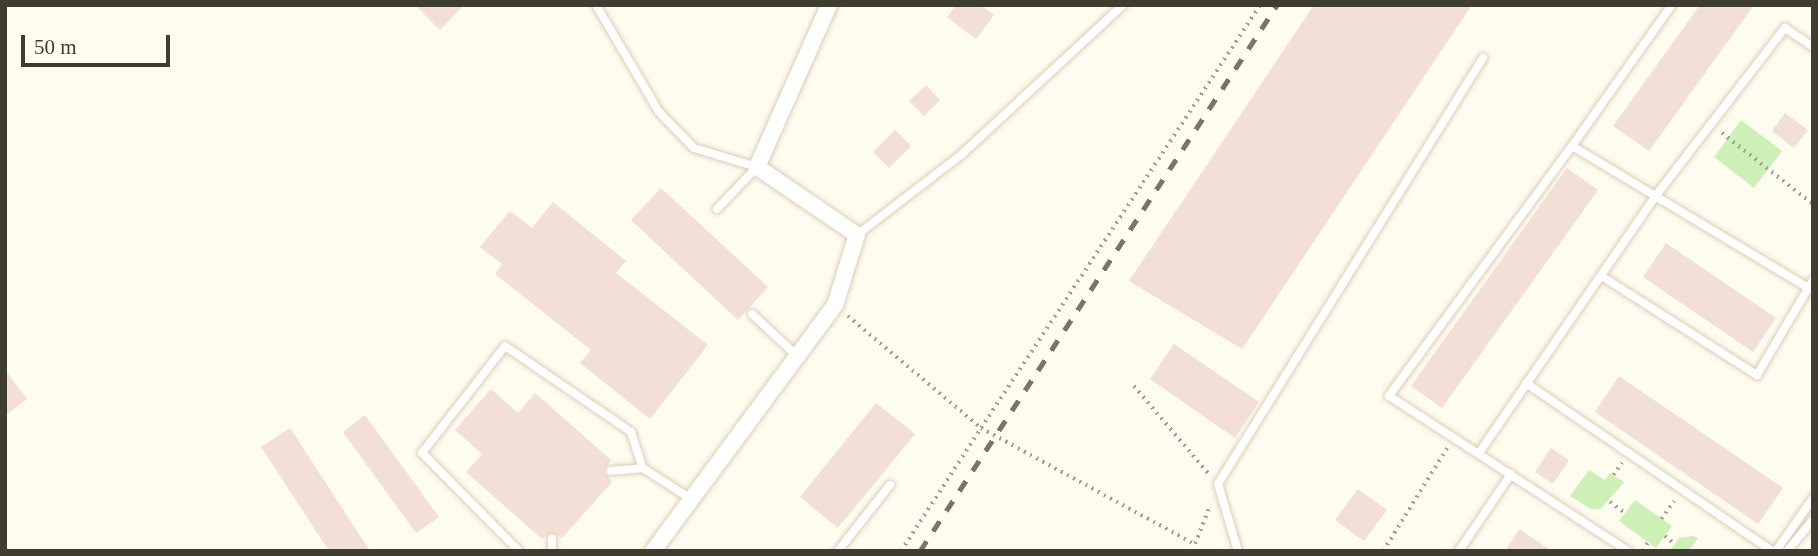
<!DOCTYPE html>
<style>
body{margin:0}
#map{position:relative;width:1818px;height:556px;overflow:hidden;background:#fefbef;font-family:Georgia,serif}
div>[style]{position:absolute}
.green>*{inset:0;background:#cdf0b6}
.building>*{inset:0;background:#f2e0d6}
.path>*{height:3.5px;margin-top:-1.75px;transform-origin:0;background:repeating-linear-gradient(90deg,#a19e92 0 2px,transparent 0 7px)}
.roads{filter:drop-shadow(0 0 2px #d8d0b3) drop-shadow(0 0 2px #d8d0b3)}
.lane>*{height:8px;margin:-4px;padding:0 4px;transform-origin:4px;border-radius:4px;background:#fff}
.street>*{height:16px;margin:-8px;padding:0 8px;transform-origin:8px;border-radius:8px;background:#fff}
.rail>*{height:5px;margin-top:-2.5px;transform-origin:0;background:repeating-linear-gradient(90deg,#777468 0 12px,transparent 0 24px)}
span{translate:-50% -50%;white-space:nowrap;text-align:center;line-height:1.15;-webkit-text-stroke:6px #fefbef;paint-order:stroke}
.frame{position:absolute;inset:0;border:7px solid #3f3c30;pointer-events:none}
.scale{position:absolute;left:21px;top:35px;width:149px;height:32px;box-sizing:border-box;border:4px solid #3f3c30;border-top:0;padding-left:9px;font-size:21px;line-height:24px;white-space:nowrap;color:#3f3c30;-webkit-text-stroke:5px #fefbef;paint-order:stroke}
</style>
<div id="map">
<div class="green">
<div style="clip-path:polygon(1741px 120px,1782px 151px,1754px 188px,1714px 157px)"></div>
<div style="clip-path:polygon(1589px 470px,1605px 480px,1610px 473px,1624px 482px,1601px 509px,1591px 509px,1570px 496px)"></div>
<div style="clip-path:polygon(1635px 500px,1672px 526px,1656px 548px,1619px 521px)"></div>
<div style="clip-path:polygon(1693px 536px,1698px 538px,1689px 551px,1670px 551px,1679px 538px)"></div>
</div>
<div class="building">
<div style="clip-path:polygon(415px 5px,464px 5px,440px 30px)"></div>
<div style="clip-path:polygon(956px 5px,980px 5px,994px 15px,976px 39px,947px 17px)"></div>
<div style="clip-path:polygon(1314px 5px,1472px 5px,1242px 349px,1129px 281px)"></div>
<div style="clip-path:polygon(1700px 5px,1754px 5px,1649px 151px,1613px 126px)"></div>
<div style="clip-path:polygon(926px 85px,940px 100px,924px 116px,909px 101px)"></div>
<div style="clip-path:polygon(1785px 113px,1808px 130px,1794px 148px,1772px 131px)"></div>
<div style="clip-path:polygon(895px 130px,911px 146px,889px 168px,873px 152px)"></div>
<div style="clip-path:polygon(1567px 168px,1598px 190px,1442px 408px,1411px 386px)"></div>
<div style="clip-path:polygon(661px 188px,768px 287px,738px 320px,631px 220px)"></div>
<div style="clip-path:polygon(553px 202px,626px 261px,616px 273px,708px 345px,650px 419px,580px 363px,591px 350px,495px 274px,502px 264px,480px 247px,510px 211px,532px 228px)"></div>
<div style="clip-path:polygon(1666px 243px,1776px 318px,1753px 352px,1643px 277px)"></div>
<div style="clip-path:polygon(1174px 344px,1259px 402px,1235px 438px,1150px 379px)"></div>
<div style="clip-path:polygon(5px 370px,27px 399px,5px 416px)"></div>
<div style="clip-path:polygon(1619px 376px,1783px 488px,1758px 524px,1595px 412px)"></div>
<div style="clip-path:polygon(491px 389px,518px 413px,535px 393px,611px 460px,604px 471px,612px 482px,562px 538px,551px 533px,542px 539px,466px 472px,482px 454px,455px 430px)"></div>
<div style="clip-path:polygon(876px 403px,915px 434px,838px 528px,800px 497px)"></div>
<div style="clip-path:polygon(365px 415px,439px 517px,416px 533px,343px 432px)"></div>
<div style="clip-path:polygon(290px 428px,370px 551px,329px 551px,261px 447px)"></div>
<div style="clip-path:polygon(1551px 448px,1569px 460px,1553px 484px,1535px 472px)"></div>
<div style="clip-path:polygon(1358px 489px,1387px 510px,1364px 541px,1335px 520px)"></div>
<div style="clip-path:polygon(1519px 529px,1552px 551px,1505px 551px)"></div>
</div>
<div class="path">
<div style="left:1722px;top:133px;width:115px;rotate:38deg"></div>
<div style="left:848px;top:316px;width:174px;rotate:40.1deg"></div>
<div style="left:981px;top:428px;width:507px;rotate:-56.59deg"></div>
<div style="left:1134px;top:386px;width:116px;rotate:49.6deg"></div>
<div style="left:1613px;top:475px;width:15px;rotate:-53deg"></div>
<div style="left:1610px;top:502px;width:19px;rotate:36deg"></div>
<div style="left:1661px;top:519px;width:22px;rotate:-54deg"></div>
<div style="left:1665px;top:536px;width:13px;rotate:39deg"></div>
<div style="left:901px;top:551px;width:147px;rotate:-57deg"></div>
<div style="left:981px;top:428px;width:243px;rotate:28.5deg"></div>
<div style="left:1195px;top:544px;width:42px;rotate:-69deg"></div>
<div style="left:1383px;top:551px;width:121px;rotate:-58.1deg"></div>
<div style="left:1643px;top:551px;width:10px;rotate:-61deg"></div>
</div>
<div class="roads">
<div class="lane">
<div style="left:596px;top:5px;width:124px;rotate:59.5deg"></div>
<div style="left:659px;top:112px;width:50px;rotate:45.8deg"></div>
<div style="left:694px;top:148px;width:66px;rotate:16.8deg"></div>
<div style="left:757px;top:167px;width:58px;rotate:133.6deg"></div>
<div style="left:1572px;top:146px;width:173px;rotate:-54.7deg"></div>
<div style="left:857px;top:235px;width:133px;rotate:-37.6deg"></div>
<div style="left:962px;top:154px;width:219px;rotate:-42.8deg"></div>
<div style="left:1603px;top:277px;width:183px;rotate:32.5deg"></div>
<div style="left:1757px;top:375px;width:110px;rotate:-59.5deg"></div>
<div style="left:752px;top:314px;width:62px;rotate:43deg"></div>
<div style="left:1526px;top:383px;width:298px;rotate:34.3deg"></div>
<div style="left:1479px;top:453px;width:309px;rotate:-55.5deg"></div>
<div style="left:1654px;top:198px;width:215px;rotate:-52.4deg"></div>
<div style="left:1785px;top:28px;width:34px;rotate:34deg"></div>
<div style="left:611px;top:471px;width:32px;rotate:-5deg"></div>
<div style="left:519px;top:551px;width:138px;rotate:-134.7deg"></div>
<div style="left:422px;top:453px;width:135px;rotate:-52.2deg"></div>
<div style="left:505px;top:346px;width:153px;rotate:34.3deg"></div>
<div style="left:631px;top:432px;width:38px;rotate:72deg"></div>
<div style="left:643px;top:468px;width:57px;rotate:32.9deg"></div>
<div style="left:552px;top:551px;width:12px;rotate:-90deg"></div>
<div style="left:838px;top:551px;width:84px;rotate:-51.8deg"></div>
<div style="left:1238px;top:551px;width:70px;rotate:-106.6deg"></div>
<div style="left:1218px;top:484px;width:502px;rotate:-58.12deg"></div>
<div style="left:1459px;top:551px;width:93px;rotate:-56deg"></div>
<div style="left:1628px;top:551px;width:285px;rotate:-147deg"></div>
<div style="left:1389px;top:396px;width:310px;rotate:-53.8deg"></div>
<div style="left:1572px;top:146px;width:281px;rotate:31deg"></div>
<div style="left:1776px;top:551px;width:65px;rotate:-55.1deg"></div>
<div style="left:1787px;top:551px;width:40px;rotate:-50deg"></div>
</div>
<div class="street">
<div style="left:653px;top:551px;width:306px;rotate:-53.5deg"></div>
<div style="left:835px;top:305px;width:73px;rotate:-72.6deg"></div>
<div style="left:857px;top:235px;width:121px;rotate:-145.8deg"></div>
<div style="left:757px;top:167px;width:177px;rotate:-66deg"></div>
</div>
</div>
<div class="rail">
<div style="left:920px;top:551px;width:652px;rotate:-56.82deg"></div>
</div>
<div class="frame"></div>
<div class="scale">50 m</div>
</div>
